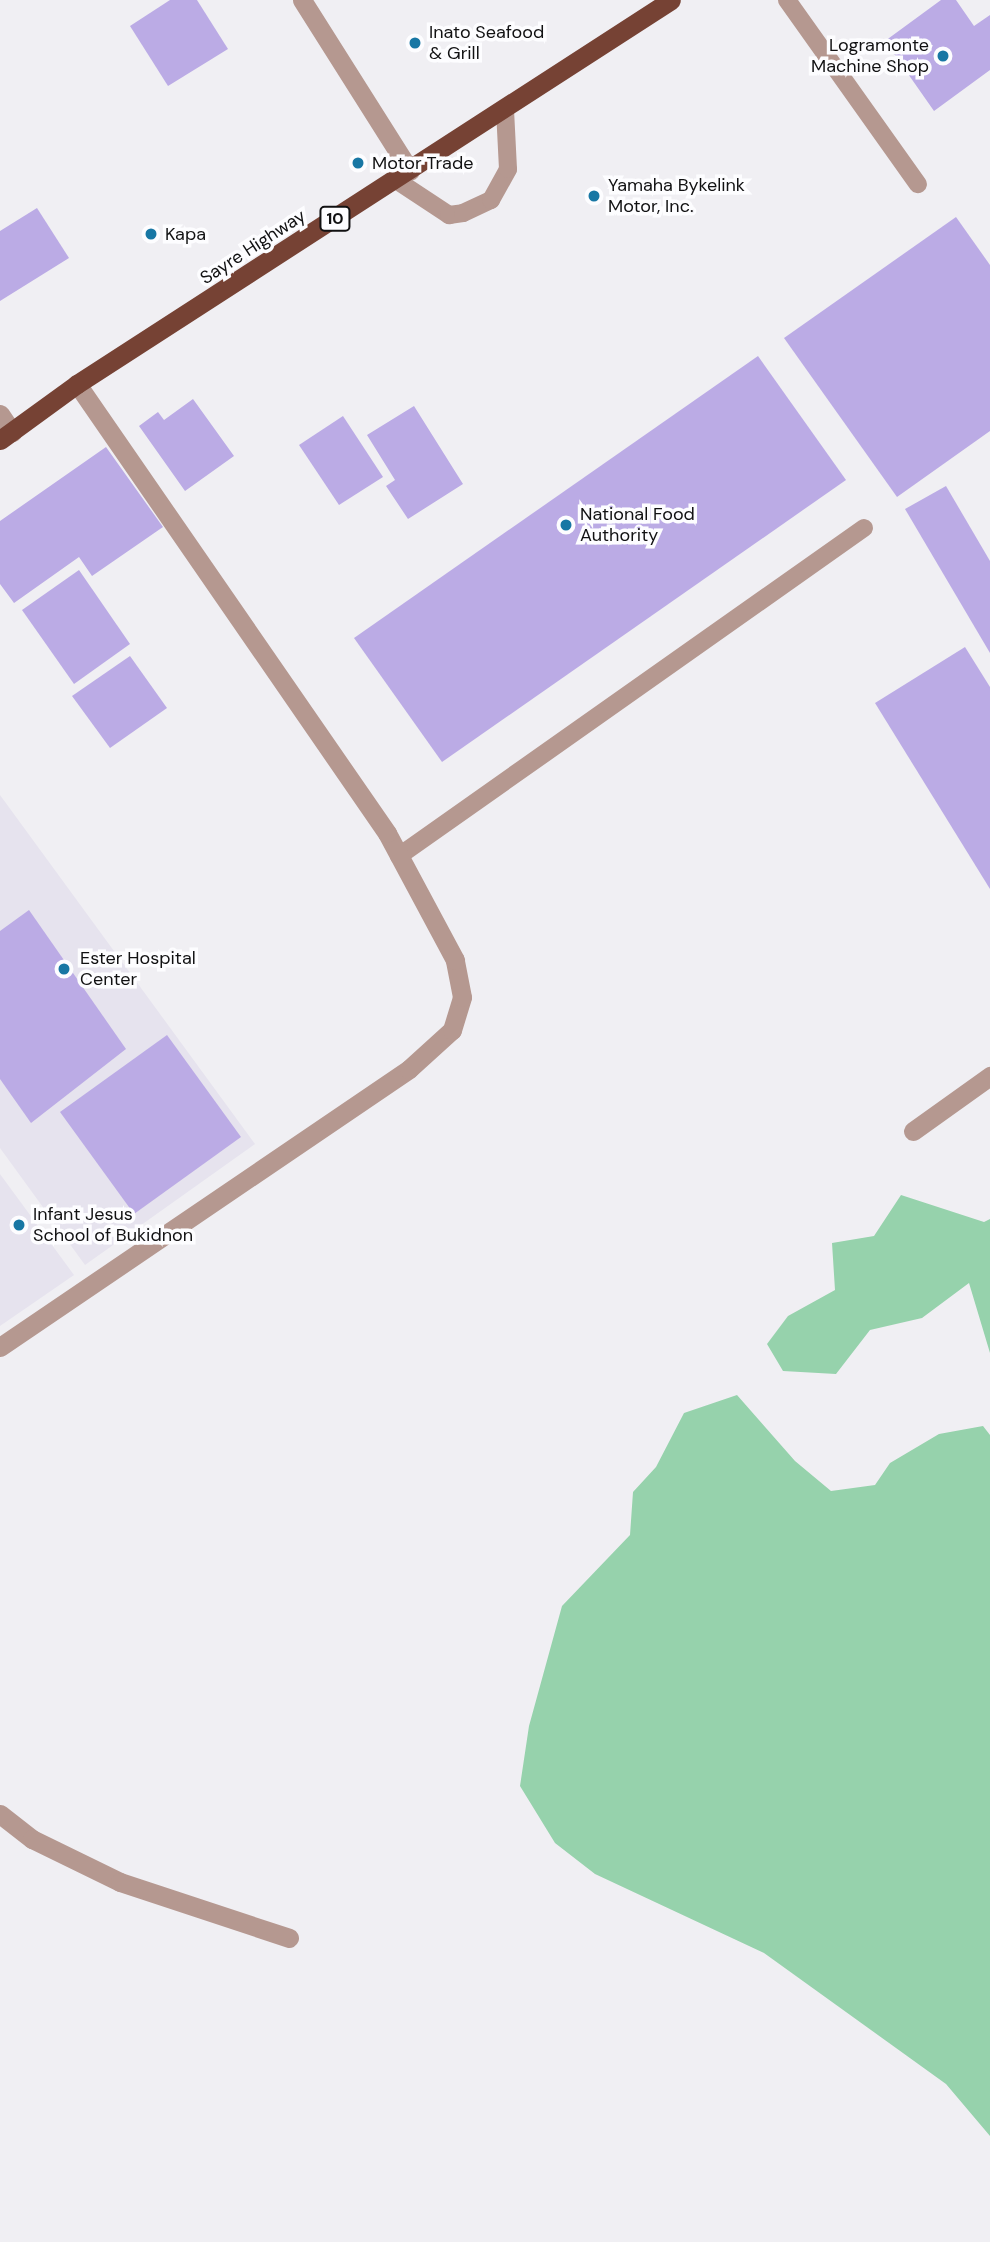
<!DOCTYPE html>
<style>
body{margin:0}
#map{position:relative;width:990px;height:2242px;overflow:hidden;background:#f0eff3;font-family:"DM Sans",sans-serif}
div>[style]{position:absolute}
.built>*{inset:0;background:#e6e3ee}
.forest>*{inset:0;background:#96d2ac}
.building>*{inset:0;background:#bbabe5}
.service>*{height:18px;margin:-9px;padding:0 9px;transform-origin:9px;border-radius:9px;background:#b59890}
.minor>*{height:19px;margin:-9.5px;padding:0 9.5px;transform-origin:9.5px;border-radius:9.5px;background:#b59890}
.trunk>*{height:19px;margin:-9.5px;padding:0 9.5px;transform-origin:9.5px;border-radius:9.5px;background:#764234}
.dots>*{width:19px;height:19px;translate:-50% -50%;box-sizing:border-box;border:4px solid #fdfdff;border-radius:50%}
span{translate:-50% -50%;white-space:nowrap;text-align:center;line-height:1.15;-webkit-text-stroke:7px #fdfdff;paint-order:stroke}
.shield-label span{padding:2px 5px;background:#fdfdff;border:2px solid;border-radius:5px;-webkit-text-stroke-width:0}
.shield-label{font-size:16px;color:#111112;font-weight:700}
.poi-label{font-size:18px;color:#111112}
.left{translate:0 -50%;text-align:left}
.right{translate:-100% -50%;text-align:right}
.street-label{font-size:18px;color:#111112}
</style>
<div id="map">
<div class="built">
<div style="clip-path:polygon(0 795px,255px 1144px,85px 1265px,0 1148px)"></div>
<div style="clip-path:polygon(0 1174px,74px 1275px,0 1326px)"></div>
</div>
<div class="forest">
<div style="clip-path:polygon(901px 1195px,984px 1222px,990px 1219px,990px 1353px,969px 1283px,922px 1318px,870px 1330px,836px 1374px,783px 1371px,767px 1344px,788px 1316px,835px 1290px,832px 1243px,874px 1236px)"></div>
<div style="clip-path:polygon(737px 1395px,795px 1461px,831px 1491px,875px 1485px,890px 1463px,939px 1434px,983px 1426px,990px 1435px,990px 2136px,946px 2084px,764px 1953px,595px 1874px,555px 1843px,520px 1786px,529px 1726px,562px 1606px,630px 1535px,633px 1492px,656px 1467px,684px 1413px)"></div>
</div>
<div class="building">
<div style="clip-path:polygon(170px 0,197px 0,228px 49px,168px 86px,130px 26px)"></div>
<div style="clip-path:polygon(941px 0,956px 0,974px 26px,990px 15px,990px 70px,934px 111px,885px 41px)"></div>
<div style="clip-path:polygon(37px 208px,69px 258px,0 301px,0 231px)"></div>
<div style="clip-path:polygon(956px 217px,990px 265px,990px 431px,897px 497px,784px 338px)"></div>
<div style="clip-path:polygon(758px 356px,846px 480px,442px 762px,354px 638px)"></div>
<div style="clip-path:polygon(193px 399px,234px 456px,185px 491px,139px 426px,158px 412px,164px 420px)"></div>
<div style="clip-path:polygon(414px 406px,463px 484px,408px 519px,386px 486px,395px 480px,367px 435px)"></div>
<div style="clip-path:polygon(343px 416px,383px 477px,339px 505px,299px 445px)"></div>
<div style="clip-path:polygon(106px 447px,163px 527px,92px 576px,79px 557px,14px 603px,0 584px,0 521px)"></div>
<div style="clip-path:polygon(946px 486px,990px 561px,990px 653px,905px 509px)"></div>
<div style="clip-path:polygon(79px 570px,130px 644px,74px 684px,22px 610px)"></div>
<div style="clip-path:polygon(965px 647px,990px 687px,990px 889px,875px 703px)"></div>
<div style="clip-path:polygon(130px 656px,167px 708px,110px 748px,72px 696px)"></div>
<div style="clip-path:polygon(29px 910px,126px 1049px,31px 1123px,0 1079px,0 931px)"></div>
<div style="clip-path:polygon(167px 1035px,241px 1137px,134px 1214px,60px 1112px)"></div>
</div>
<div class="service">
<div style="left:787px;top:0;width:226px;rotate:54.6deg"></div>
<div style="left:396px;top:180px;width:64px;rotate:33.4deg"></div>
<div style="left:449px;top:215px;width:14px;rotate:-8deg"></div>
<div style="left:463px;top:213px;width:31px;rotate:-25deg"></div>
<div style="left:491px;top:200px;width:35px;rotate:-61deg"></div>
<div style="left:508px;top:169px;width:60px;rotate:-92.9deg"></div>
<div style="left:399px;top:856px;width:569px;rotate:-35.2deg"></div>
</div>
<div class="minor">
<div style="left:302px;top:0;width:202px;rotate:57.7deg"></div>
<div style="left:0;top:414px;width:22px;rotate:56deg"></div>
<div style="left:913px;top:1131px;width:95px;rotate:-35.5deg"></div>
<div style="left:0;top:1347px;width:495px;rotate:-34.2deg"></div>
<div style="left:409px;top:1069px;width:58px;rotate:-42.2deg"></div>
<div style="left:452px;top:1030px;width:34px;rotate:-73deg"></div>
<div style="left:462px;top:997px;width:38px;rotate:-101deg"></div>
<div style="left:455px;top:960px;width:144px;rotate:-118.2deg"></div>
<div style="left:387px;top:833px;width:546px;rotate:-124.62deg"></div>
<div style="left:0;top:1814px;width:41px;rotate:38deg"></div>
<div style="left:32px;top:1839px;width:98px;rotate:26deg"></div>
<div style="left:120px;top:1882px;width:178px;rotate:18.3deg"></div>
</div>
<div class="trunk">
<div style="left:0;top:440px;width:95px;rotate:-36deg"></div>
<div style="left:77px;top:384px;width:707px;rotate:-32.88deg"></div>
</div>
<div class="dots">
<div style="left:415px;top:43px;background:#1877a4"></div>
<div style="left:943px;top:56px;background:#1877a4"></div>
<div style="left:358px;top:163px;background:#1877a4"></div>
<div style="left:594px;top:196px;background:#1877a4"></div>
<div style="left:151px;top:234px;background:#1877a4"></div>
<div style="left:566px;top:525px;background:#1877a4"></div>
<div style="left:64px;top:969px;background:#1877a4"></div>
<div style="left:19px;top:1225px;background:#1877a4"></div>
</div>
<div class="shield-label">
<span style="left:335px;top:219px">10</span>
</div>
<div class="poi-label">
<span class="left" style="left:429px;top:43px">Inato Seafood<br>&amp; Grill</span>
<span class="right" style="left:929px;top:56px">Logramonte<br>Machine Shop</span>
<span class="left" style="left:372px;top:163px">Motor Trade</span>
<span class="left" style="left:608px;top:196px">Yamaha Bykelink<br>Motor, Inc.</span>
<span class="left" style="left:165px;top:234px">Kapa</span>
<span class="left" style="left:580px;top:525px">National Food<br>Authority</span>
<span class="left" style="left:80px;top:969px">Ester Hospital<br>Center</span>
<span class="left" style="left:33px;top:1225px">Infant Jesus<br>School of Bukidnon</span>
</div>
<div class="street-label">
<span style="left:253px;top:247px;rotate:-33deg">Sayre Highway</span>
</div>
</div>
